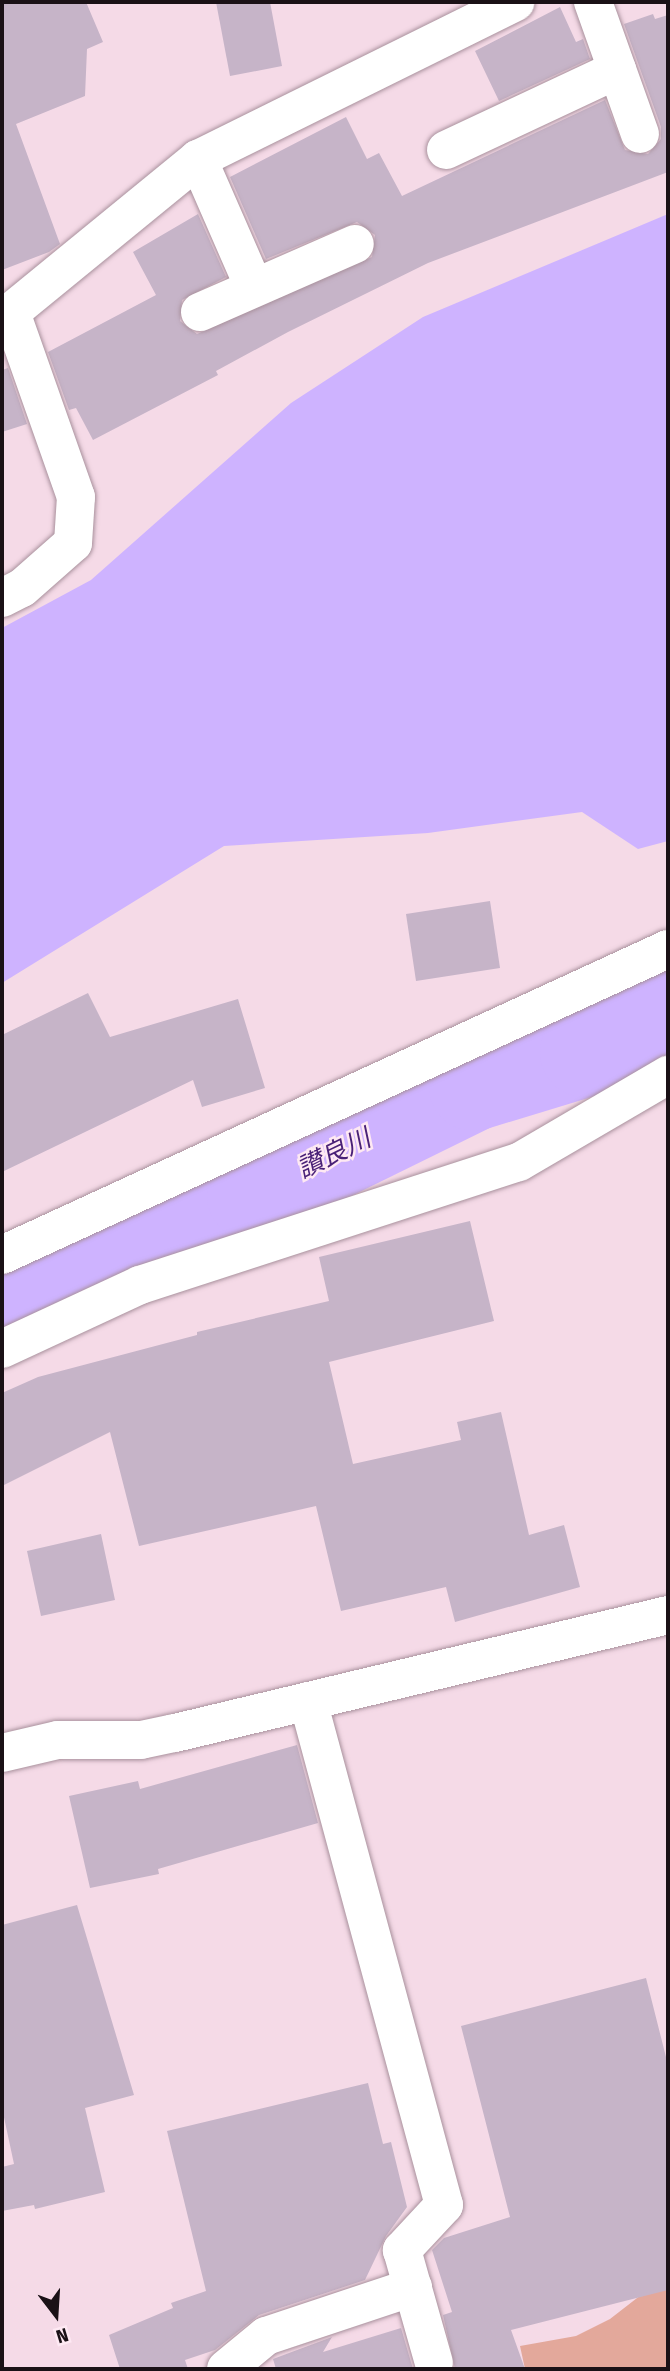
<!DOCTYPE html>
<meta charset="utf-8">
<style>
body{margin:0}
#map{position:relative;width:670px;height:2371px;overflow:hidden;background:#f5dae7;font-family:"Fira Sans Condensed","Noto Sans JP",sans-serif}
div>[style]{position:absolute}
.green>*{inset:0;background:#e3a89b}
.water>*{inset:0;background:#ceb3ff}
.river>*{height:89px;margin:-44.5px;padding:0 44.5px;transform-origin:44.5px;border-radius:44.5px;background:#ceb3ff}
.building>*{inset:0;background:#c6b4c8}
.roads{filter:drop-shadow(0 0 2px #a9919d) drop-shadow(0 0 2px #a9919d)}
.minor>*{height:38px;margin:-19px;padding:0 19px;transform-origin:19px;border-radius:19px;background:#fff}
span{translate:-50% -50%;white-space:nowrap;text-align:center;line-height:1.15;-webkit-text-stroke:5px #fee9f3;paint-order:stroke}
.water-label{font-size:26px;color:#492177;font-style:italic}
.frame{position:absolute;inset:0;border:4px solid #1a1116;pointer-events:none}
.north{position:absolute;left:21px;top:2280px;width:70px;height:70px;-webkit-text-stroke:5px #fee9f3;paint-order:stroke;rotate:163deg;font-size:19px;font-weight:700;line-height:28px;text-align:center;color:#1a1116}
.north::after{content:'';display:block;margin:auto;width:24px;height:32px;background:#1a1116;clip-path:polygon(50% 0,100% 100%,50% 72%,0 100%)}
</style>
<div id="map">
<div class="green">
<div style="clip-path:polygon(668px 2274px,668px 2369px,525px 2369px,520px 2346px,576px 2336px,610px 2319px)"></div>
</div>
<div class="water">
<div style="clip-path:polygon(668px 214px,668px 841px,638px 849px,582px 812px,428px 833px,224px 846px,2px 983px,2px 628px,91px 580px,291px 403px,423px 317px)"></div>
</div>
<div class="river">
<div style="left:2px;top:1302px;width:271px;rotate:-23.3deg"></div>
<div style="left:251px;top:1195px;width:247px;rotate:-26.2deg"></div>
<div style="left:473px;top:1086px;width:116px;rotate:-17deg"></div>
<div style="left:584px;top:1052px;width:93px;rotate:-24.9deg"></div>
</div>
<div class="building">
<div style="clip-path:polygon(2px 2px,86px 2px,103px 42px,87px 49px,85px 96px,16px 124px,60px 244px,49px 252px,2px 270px)"></div>
<div style="clip-path:polygon(216px 2px,270px 2px,282px 66px,230px 76px)"></div>
<div style="clip-path:polygon(560px 7px,576px 42px,583px 39px,590px 59px,499px 101px,475px 51px)"></div>
<div style="clip-path:polygon(653px 14px,655px 19px,668px 15px,668px 172px,428px 263px,288px 332px,216px 371px,218px 375px,93px 440px,76px 408px,69px 410px,48px 352px,156px 295px,133px 252px,198px 214px,226px 277px,182px 300px,180px 321px,197px 334px,372px 257px,375px 235px,357px 222px,266px 259px,230px 177px,346px 117px,367px 159px,379px 153px,402px 196px,605px 100px,625px 150px,648px 154px,661px 139px,661px 127px,624px 24px)"></div>
<div style="clip-path:polygon(8px 368px,27px 424px,2px 432px,2px 370px)"></div>
<div style="clip-path:polygon(490px 901px,500px 968px,416px 981px,406px 914px)"></div>
<div style="clip-path:polygon(88px 993px,110px 1037px,238px 999px,265px 1088px,202px 1107px,193px 1080px,2px 1172px,2px 1035px)"></div>
<div style="clip-path:polygon(470px 1221px,494px 1321px,329px 1362px,353px 1464px,461px 1440px,457px 1422px,501px 1412px,529px 1535px,564px 1525px,580px 1587px,455px 1622px,446px 1587px,341px 1611px,316px 1506px,139px 1546px,110px 1432px,2px 1486px,2px 1393px,38px 1377px,197px 1335px,197px 1332px,329px 1301px,319px 1257px)"></div>
<div style="clip-path:polygon(101px 1534px,115px 1600px,41px 1616px,27px 1551px)"></div>
<div style="clip-path:polygon(297px 1745px,318px 1823px,158px 1869px,159px 1874px,90px 1888px,69px 1796px,138px 1781px,140px 1789px)"></div>
<div style="clip-path:polygon(77px 1905px,134px 2095px,85px 2108px,105px 2192px,35px 2209px,34px 2205px,2px 2211px,2px 2167px,14px 2164px,2px 2108px,2px 1925px)"></div>
<div style="clip-path:polygon(646px 1978px,668px 2065px,668px 2290px,511px 2330px,525px 2369px,455px 2369px,443px 2315px,452px 2312px,432px 2250px,444px 2238px,510px 2217px,461px 2026px)"></div>
<div style="clip-path:polygon(368px 2083px,383px 2144px,391px 2142px,407px 2207px,386px 2236px,365px 2280px,259px 2315px,215px 2350px,185px 2360px,188px 2369px,120px 2369px,109px 2335px,173px 2308px,171px 2303px,206px 2291px,167px 2131px)"></div>
<div style="clip-path:polygon(401px 2328px,413px 2369px,276px 2369px,273px 2359px,332px 2337px,323px 2352px)"></div>
</div>
<div class="roads">
<div class="minor">
<div style="left:593px;top:2px;width:140px;rotate:70.4deg"></div>
<div style="left:446px;top:150px;width:189px;rotate:-25.1deg"></div>
<div style="left:198px;top:159px;width:140px;rotate:66.4deg"></div>
<div style="left:200px;top:312px;width:169px;rotate:-23.7deg"></div>
<div style="left:2px;top:598px;width:22px;rotate:-27deg"></div>
<div style="left:22px;top:588px;width:68px;rotate:-41.4deg"></div>
<div style="left:73px;top:543px;width:46px;rotate:-86.3deg"></div>
<div style="left:76px;top:497px;width:196px;rotate:-109.4deg"></div>
<div style="left:11px;top:312px;width:242px;rotate:-39.3deg"></div>
<div style="left:198px;top:159px;width:354px;rotate:-26.3deg"></div>
<div style="left:2px;top:1255px;width:733px;rotate:-24.68deg"></div>
<div style="left:2px;top:1349px;width:152px;rotate:-24.9deg"></div>
<div style="left:140px;top:1285px;width:398px;rotate:-18deg"></div>
<div style="left:519px;top:1162px;width:173px;rotate:-30.3deg"></div>
<div style="left:308px;top:1701px;width:522px;rotate:74.9deg"></div>
<div style="left:444px;top:2205px;width:62px;rotate:133deg"></div>
<div style="left:402px;top:2250px;width:117px;rotate:74.2deg"></div>
<div style="left:2px;top:1753px;width:57px;rotate:-13.1deg"></div>
<div style="left:58px;top:1740px;width:83px"></div>
<div style="left:141px;top:1740px;width:35px;rotate:-12deg"></div>
<div style="left:175px;top:1733px;width:507px;rotate:-13.46deg"></div>
<div style="left:226px;top:2369px;width:52px;rotate:-39.5deg"></div>
<div style="left:266px;top:2336px;width:155px;rotate:-18.4deg"></div>
</div>
</div>
<div class="water-label">
<span style="left:334px;top:1154px;rotate:-26deg">讃良川</span>
</div>
<div class="frame"></div>
<div class="north">N</div>
</div>
